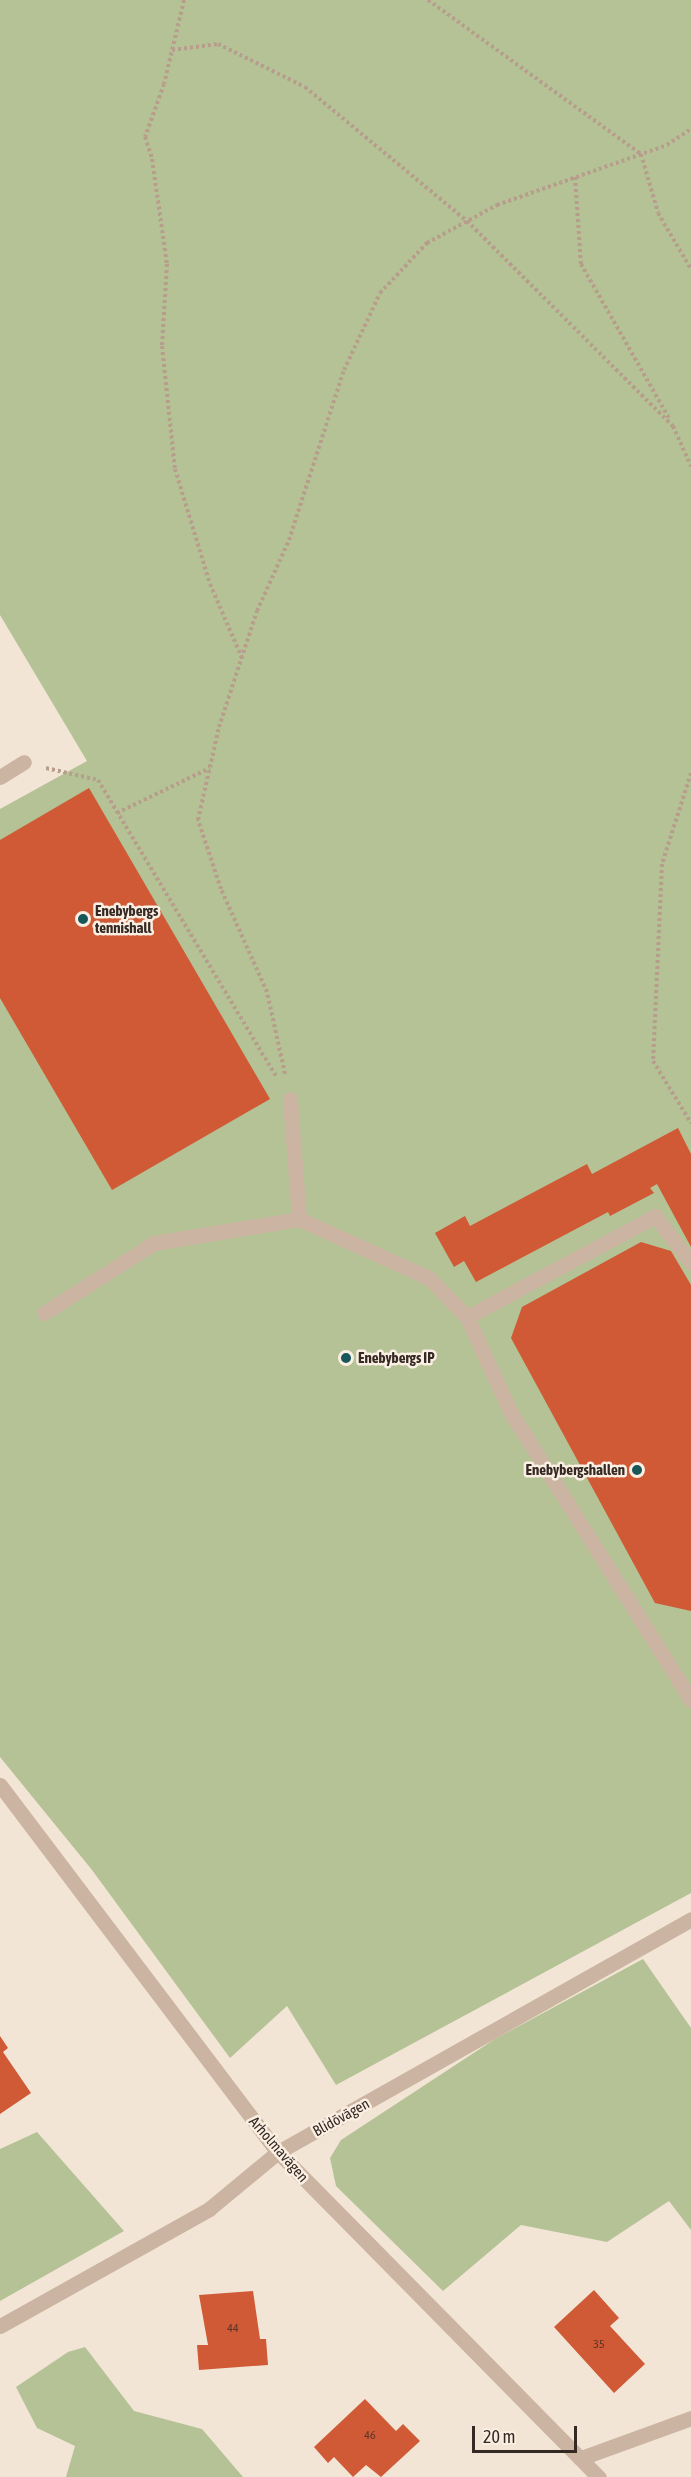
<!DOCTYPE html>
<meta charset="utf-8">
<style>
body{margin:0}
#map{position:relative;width:691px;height:2477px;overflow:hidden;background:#f3e5d5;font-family:"Asap Condensed",sans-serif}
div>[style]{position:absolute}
.green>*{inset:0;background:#b4c295}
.building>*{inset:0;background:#d05936}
.path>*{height:4px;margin-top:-2px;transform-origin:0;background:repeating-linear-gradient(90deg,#b79d8b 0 3px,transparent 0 6px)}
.minor>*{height:15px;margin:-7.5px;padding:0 7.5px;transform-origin:7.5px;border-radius:7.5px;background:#cbb4a1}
.dots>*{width:16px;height:16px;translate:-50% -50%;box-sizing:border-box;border:3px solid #faefe2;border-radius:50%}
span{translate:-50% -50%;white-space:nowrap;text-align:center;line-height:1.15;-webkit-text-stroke:5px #faefe2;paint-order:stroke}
.number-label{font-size:12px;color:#5c3528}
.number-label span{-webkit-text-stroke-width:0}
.poi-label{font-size:15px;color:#352924;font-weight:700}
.left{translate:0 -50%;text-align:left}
.right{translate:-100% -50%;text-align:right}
.street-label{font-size:15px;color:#352924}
.scale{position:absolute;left:472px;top:2426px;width:105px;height:27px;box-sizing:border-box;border:3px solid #352924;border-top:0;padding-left:8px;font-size:18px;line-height:21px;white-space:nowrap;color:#352924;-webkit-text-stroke:4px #faefe2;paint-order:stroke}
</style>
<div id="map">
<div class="green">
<div style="clip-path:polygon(0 0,691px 0,691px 1893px,336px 2085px,287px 2006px,230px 2058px,92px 1870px,0 1757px,0 809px,87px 761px,0 615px)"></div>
<div style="clip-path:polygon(643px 1959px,691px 2028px,691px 2230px,669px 2201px,607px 2242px,521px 2225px,443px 2291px,336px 2186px,330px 2158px,341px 2140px,495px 2039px)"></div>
<div style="clip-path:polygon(37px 2132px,124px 2231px,0 2301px,0 2149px)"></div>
<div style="clip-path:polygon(85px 2347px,134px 2411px,202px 2429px,243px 2477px,66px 2477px,75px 2446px,37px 2428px,16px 2387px,68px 2352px)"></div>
</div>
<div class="building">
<div style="clip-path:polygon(89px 788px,270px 1099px,112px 1190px,0 998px,0 840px)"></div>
<div style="clip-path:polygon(678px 1128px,691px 1154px,691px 1247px,657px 1184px,650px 1188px,654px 1193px,610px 1216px,608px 1212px,476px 1282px,464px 1261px,454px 1267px,435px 1233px,465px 1216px,470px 1226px,587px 1164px,592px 1174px)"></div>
<div style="clip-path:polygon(641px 1242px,671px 1251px,691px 1285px,691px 1611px,655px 1603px,511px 1338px,522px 1307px)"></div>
<div style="clip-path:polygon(0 2036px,8px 2048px,3px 2052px,31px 2093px,0 2114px)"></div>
<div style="clip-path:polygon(594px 2290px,619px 2318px,610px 2326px,645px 2364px,614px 2393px,554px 2327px)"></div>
<div style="clip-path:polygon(253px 2291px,260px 2339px,266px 2339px,268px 2365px,199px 2370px,197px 2345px,208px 2345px,199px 2295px)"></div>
<div style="clip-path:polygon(365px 2399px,396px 2431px,403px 2424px,420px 2441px,381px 2477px,366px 2465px,353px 2477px,334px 2457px,328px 2463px,314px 2447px)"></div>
</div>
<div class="path">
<div style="left:184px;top:0;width:86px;rotate:103.4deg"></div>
<div style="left:164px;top:84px;width:56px;rotate:109.7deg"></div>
<div style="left:145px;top:137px;width:23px;rotate:72deg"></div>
<div style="left:152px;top:159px;width:106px;rotate:81.9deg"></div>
<div style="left:167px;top:264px;width:82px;rotate:93.5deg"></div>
<div style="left:162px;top:346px;width:124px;rotate:84deg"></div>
<div style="left:175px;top:469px;width:120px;rotate:73.1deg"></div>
<div style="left:210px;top:584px;width:81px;rotate:66.6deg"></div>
<div style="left:428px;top:0;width:263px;rotate:35.9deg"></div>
<div style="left:641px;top:154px;width:61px;rotate:73.9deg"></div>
<div style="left:658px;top:213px;width:65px;rotate:59.5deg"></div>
<div style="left:172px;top:50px;width:46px;rotate:-7.4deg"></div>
<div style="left:218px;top:44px;width:97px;rotate:26.3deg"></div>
<div style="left:305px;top:87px;width:210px;rotate:39.6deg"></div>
<div style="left:467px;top:221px;width:291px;rotate:44.9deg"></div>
<div style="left:673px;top:426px;width:44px;rotate:65.8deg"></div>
<div style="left:575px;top:177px;width:87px;rotate:86.1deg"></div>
<div style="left:581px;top:264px;width:180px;rotate:60.3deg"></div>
<div style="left:46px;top:768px;width:53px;rotate:13deg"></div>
<div style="left:98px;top:780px;width:348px;rotate:59deg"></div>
<div style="left:691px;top:773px;width:96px;rotate:107.7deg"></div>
<div style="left:662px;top:864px;width:197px;rotate:92.6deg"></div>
<div style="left:653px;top:1061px;width:73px;rotate:58.5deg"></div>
<div style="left:117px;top:813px;width:103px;rotate:-25.8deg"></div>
<div style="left:285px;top:1074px;width:84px;rotate:-102.4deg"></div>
<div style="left:267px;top:992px;width:113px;rotate:-114.1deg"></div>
<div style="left:221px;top:889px;width:73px;rotate:-108.4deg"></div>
<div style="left:198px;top:820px;width:95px;rotate:-77.3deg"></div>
<div style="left:219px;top:727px;width:122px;rotate:-71.9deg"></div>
<div style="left:257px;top:611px;width:78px;rotate:-65.7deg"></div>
<div style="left:289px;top:540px;width:179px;rotate:-72.1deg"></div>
<div style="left:344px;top:370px;width:85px;rotate:-64.9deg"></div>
<div style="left:380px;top:293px;width:69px;rotate:-46.8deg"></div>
<div style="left:427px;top:243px;width:80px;rotate:-28.5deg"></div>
<div style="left:497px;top:205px;width:180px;rotate:-19.4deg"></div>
<div style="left:667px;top:145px;width:29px;rotate:-34deg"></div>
</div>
<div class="minor">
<div style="left:0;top:777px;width:28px;rotate:-32deg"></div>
<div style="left:290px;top:1099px;width:120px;rotate:85.7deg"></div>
<div style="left:44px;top:1313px;width:130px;rotate:-32.5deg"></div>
<div style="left:154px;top:1243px;width:147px;rotate:-9.4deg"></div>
<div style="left:299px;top:1219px;width:143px;rotate:24.4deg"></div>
<div style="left:429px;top:1278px;width:54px;rotate:45.7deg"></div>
<div style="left:467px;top:1317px;width:106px;rotate:65.4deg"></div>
<div style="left:511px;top:1413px;width:339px;rotate:57.9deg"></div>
<div style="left:467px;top:1317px;width:213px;rotate:-28.2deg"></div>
<div style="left:655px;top:1216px;width:59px;rotate:52.5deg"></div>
<div style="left:0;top:1785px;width:460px;rotate:52.9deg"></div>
<div style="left:278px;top:2152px;width:457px;rotate:45.4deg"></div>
<div style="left:0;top:2326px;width:240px;rotate:-29.2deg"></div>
<div style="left:209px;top:2209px;width:89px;rotate:-39.6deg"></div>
<div style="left:278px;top:2152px;width:474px;rotate:-29.4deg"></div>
<div style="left:581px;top:2458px;width:117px;rotate:-20deg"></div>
</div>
<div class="dots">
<div style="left:83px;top:919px;background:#175659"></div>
<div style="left:346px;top:1358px;background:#175659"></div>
<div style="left:637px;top:1470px;background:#175659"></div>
</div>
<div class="number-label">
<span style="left:233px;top:2329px">44</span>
<span style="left:599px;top:2345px">35</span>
<span style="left:370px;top:2436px">46</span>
</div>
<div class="poi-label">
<span class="left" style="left:95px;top:919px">Enebybergs<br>tennishall</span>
<span class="left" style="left:358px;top:1358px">Enebybergs IP</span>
<span class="right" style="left:625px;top:1470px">Enebybergshallen</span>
</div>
<div class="street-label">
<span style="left:341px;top:2117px;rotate:-29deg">Blidövägen</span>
<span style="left:279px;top:2149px;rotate:49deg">Arholmavägen</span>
</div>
<div class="scale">20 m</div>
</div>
